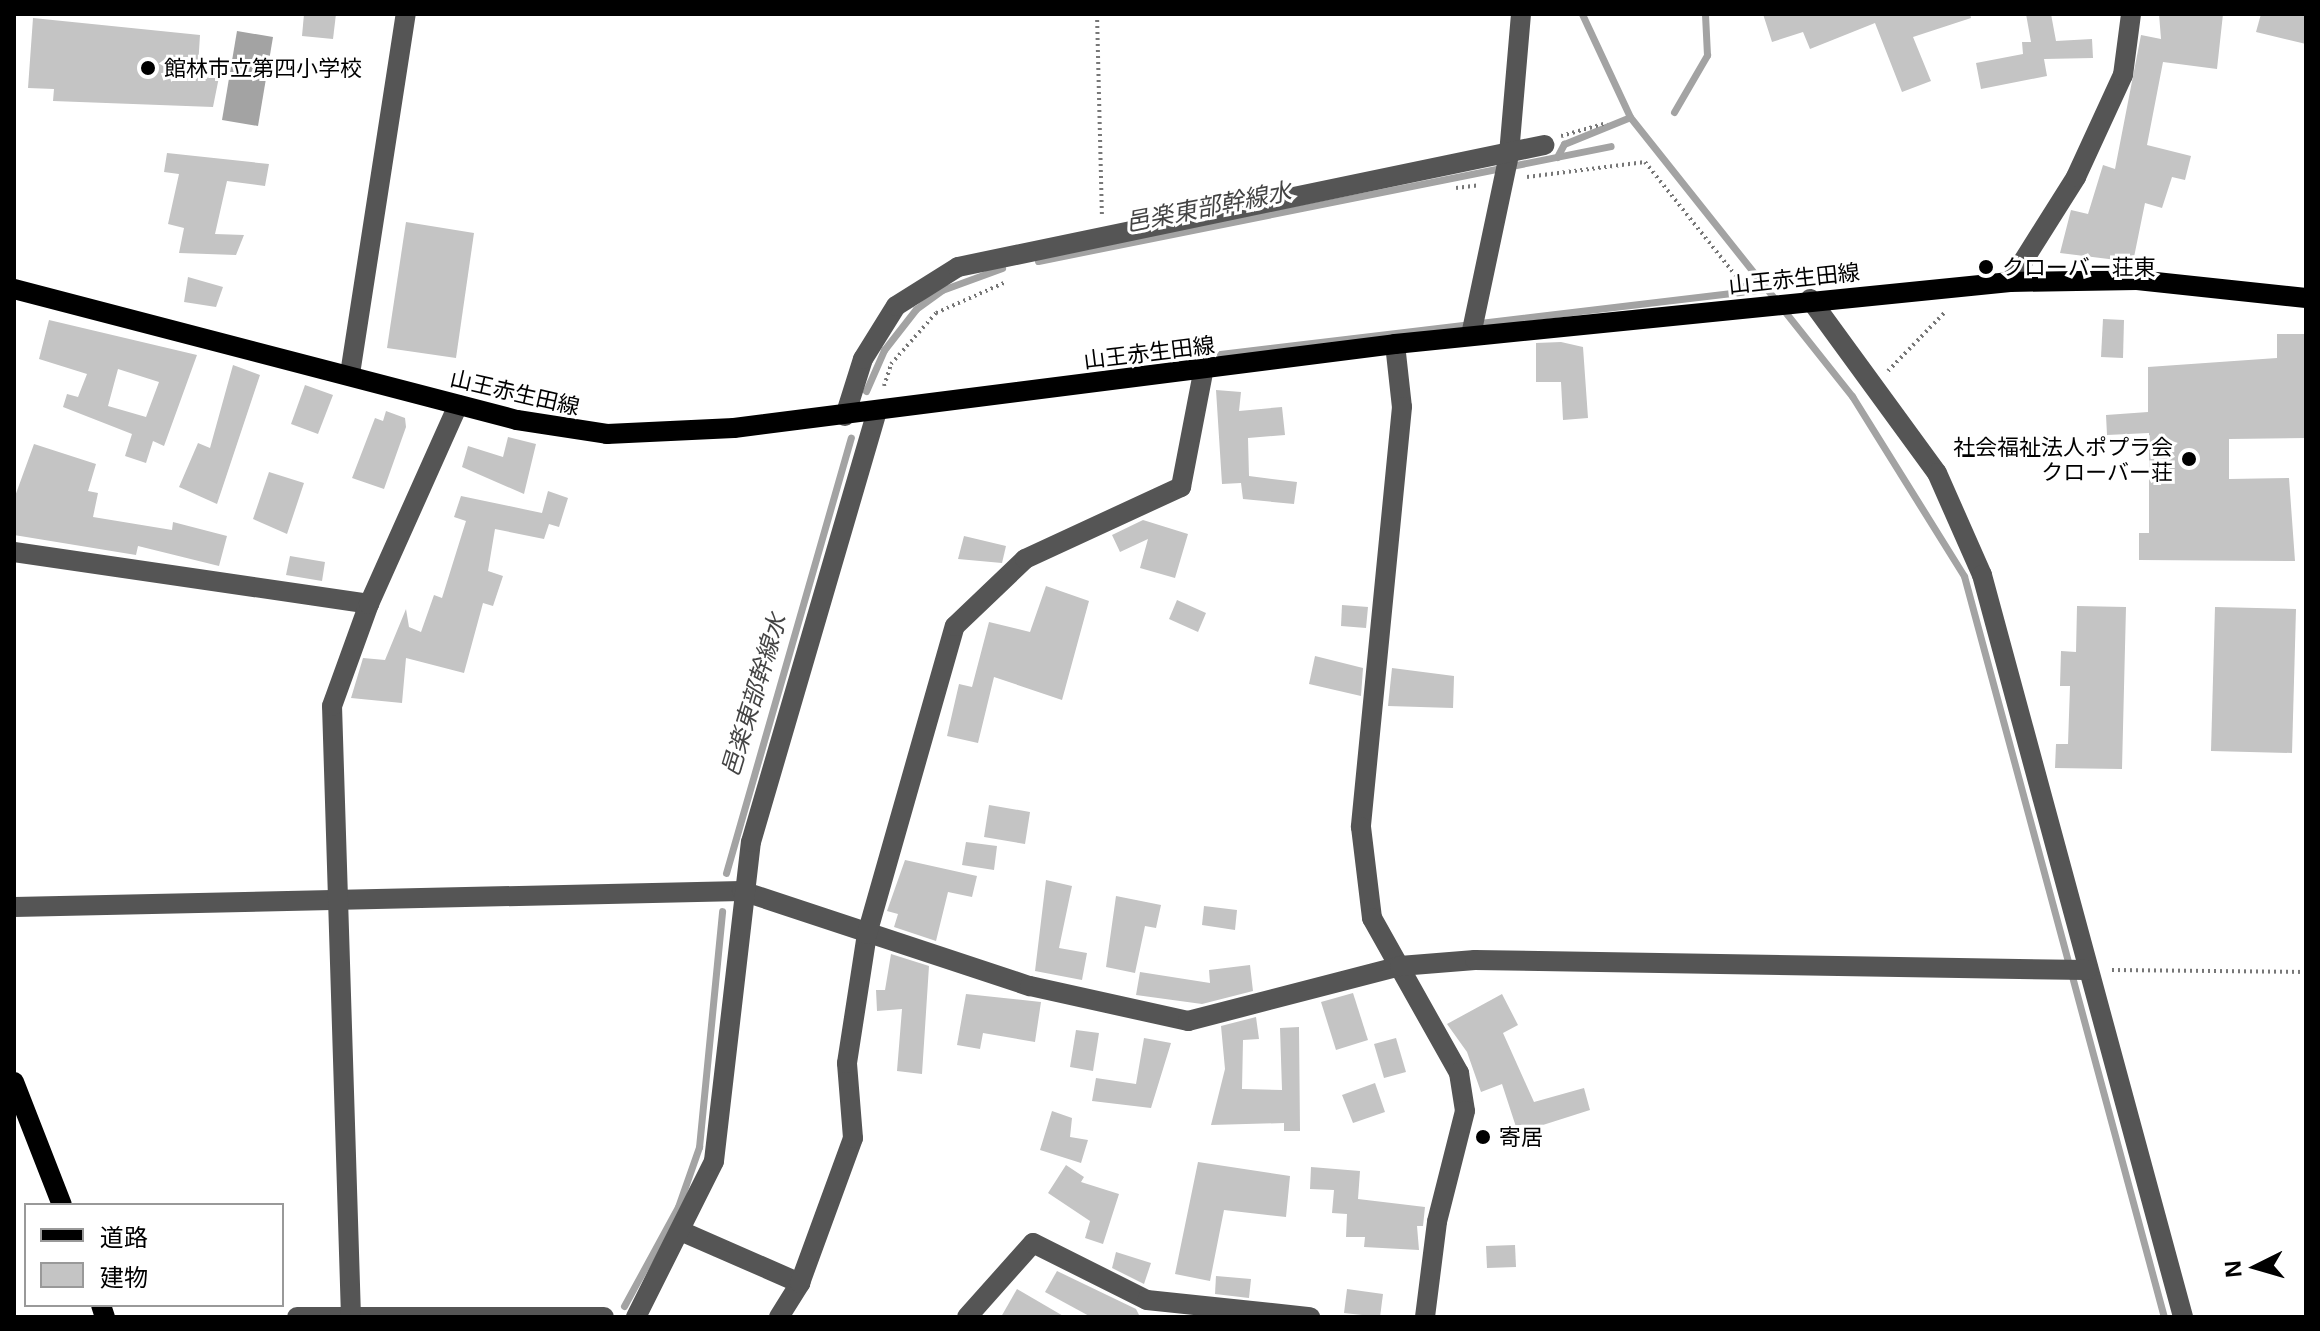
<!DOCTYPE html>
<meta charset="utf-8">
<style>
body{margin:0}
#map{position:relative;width:2320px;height:1331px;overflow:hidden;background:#fff;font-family:"Noto Sans","Noto Sans JP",sans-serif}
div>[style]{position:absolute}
.water>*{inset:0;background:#a3a3a3}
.stream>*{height:7px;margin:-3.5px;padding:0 3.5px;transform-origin:3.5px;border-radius:3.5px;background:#a3a3a3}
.building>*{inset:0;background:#c4c4c4}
.path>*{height:4px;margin-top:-2px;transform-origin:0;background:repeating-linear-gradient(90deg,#777 0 2px,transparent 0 6px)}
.minor>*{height:20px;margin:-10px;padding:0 10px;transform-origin:10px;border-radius:10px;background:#555}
.major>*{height:20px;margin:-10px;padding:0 10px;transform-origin:10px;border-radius:10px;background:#000}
.dots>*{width:22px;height:22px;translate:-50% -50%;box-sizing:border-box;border:4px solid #fff;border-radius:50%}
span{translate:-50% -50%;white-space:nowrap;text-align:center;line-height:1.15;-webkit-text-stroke:6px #fff;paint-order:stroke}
.poi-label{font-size:22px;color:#000}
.left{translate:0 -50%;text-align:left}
.right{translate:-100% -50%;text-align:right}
.street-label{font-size:22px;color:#000}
.water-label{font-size:24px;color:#444;font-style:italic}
.frame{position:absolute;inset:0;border:16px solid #000;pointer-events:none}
.legend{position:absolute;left:24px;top:1203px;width:260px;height:104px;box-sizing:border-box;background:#fff;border:2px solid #999;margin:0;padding:10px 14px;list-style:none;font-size:24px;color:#000}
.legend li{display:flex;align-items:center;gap:16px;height:40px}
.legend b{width:40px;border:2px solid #999}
.north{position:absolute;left:2216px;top:1227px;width:80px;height:80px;-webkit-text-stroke:6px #fff;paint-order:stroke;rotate:265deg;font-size:22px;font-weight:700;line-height:32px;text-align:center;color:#000}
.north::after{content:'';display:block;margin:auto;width:28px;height:36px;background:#000;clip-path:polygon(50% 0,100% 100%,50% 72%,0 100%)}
</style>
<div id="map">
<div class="water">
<div style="clip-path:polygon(237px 31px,273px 37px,258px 126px,222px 120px)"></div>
</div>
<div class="stream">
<div style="left:1582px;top:14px;width:114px;rotate:65deg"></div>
<div style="left:1630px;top:117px;width:357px;rotate:51.5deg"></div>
<div style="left:1852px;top:396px;width:212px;rotate:58.1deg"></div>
<div style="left:1964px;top:576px;width:768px;rotate:74.9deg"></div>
<div style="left:1674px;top:112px;width:66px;rotate:-59.9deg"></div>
<div style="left:1707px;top:55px;width:41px;rotate:-92.8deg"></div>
<div style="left:1557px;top:157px;width:15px;rotate:-62deg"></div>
<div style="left:1564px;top:144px;width:71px;rotate:-22.2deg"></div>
<div style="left:1038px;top:261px;width:584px;rotate:-11.35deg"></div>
<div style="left:1220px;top:354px;width:549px;rotate:-6.8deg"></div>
<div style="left:866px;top:391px;width:45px;rotate:-66.3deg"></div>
<div style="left:884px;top:350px;width:52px;rotate:-52deg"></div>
<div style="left:916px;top:309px;width:32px;rotate:-36deg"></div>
<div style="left:942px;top:290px;width:64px;rotate:-20.1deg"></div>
<div style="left:726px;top:873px;width:453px;rotate:-74deg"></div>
<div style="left:624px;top:1306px;width:113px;rotate:-61.4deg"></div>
<div style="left:678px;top:1207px;width:64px;rotate:-70.7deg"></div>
<div style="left:699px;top:1147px;width:237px;rotate:-84.4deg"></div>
</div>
<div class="building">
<div style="clip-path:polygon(304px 14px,336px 14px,333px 39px,302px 36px)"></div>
<div style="clip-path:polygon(1763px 14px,1970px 14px,1971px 18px,1913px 37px,1931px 81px,1902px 92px,1875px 23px,1810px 49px,1803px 32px,1772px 42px)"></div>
<div style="clip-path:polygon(2026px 14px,2051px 14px,2056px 41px,2092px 39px,2093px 58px,2044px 59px,2047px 76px,1981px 89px,1976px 63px,2023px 54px,2022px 42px,2031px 42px)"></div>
<div style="clip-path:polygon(2159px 14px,2223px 14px,2217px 69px,2163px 62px,2147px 145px,2191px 156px,2185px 180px,2172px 177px,2162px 208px,2145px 203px,2133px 262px,2060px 253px,2071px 210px,2088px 214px,2103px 165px,2115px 169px,2141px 35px,2161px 39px)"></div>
<div style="clip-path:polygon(2261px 14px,2306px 14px,2306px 44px,2256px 32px)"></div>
<div style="clip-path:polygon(33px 18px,200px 35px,198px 67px,220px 72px,213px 107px,53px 101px,54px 89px,28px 88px)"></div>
<div style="clip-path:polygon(167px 153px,269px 164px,265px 186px,227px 181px,215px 234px,244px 235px,236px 255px,179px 253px,184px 228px,168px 224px,179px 174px,164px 172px)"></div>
<div style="clip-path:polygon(406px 222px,474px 233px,456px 358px,387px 348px)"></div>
<div style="clip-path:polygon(188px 277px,223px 287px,216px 307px,184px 302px)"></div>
<div style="clip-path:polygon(2103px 319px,2124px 320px,2123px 358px,2101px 357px)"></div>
<div style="clip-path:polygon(evenodd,49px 320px,197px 355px,164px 446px,153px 441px,146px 463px,125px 456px,132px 434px,63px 407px,67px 394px,78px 397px,87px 374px,39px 359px,49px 320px,118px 369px,159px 382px,146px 417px,108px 406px,118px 369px)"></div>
<div style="clip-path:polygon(2277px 334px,2306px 334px,2306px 438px,2229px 439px,2229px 479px,2289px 478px,2295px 561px,2139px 560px,2139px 533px,2149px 533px,2149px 433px,2107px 435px,2106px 415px,2148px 412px,2148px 367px,2277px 358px)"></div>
<div style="clip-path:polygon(1561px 342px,1583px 347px,1588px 418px,1563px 420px,1561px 382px,1536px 382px,1536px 343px)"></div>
<div style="clip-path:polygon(233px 365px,260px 375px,217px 504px,179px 487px,198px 443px,210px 448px)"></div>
<div style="clip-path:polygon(305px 385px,333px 395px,318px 434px,291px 424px)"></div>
<div style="clip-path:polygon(1216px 390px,1241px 392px,1239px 411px,1282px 407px,1285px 435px,1248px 438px,1249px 476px,1297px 482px,1294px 504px,1243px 499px,1241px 483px,1222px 484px)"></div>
<div style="clip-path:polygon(386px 411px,405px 418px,406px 427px,384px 489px,352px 478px,375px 418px,383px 421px)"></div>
<div style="clip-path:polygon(508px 437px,536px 444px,524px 494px,462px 467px,468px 446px,503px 457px)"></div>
<div style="clip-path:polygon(34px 444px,96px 464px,88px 491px,98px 493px,93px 517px,172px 530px,173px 522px,227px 536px,219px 566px,138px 546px,136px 555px,14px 535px,14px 499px)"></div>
<div style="clip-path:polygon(269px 472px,304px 483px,287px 534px,253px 519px)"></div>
<div style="clip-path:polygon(548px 491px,568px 498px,559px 527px,549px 524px,544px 539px,495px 529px,488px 571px,503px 576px,493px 606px,483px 603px,464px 673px,406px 658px,402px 703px,351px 698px,363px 658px,385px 660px,406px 609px,409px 627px,421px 632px,434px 595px,442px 598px,466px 521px,454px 517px,461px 496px,542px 513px)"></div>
<div style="clip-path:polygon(1143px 520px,1188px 534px,1175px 578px,1140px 568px,1148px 539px,1120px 552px,1112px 535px)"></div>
<div style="clip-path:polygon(964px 536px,1006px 546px,1002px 563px,958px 559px)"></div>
<div style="clip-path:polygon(290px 556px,325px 562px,322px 581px,286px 575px)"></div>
<div style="clip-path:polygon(1046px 586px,1089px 601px,1062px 700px,994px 677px,978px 743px,947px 736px,959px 684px,972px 687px,989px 622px,1030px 632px)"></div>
<div style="clip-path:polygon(1177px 600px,1206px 613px,1198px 632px,1169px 619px)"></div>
<div style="clip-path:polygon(1342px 605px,1368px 607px,1366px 628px,1341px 626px)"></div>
<div style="clip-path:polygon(2077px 606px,2126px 607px,2122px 769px,2055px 768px,2056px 744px,2068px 744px,2070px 686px,2060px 686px,2061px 651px,2076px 652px)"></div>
<div style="clip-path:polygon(2215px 607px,2296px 609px,2292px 753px,2211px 751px)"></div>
<div style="clip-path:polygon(1315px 656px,1363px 668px,1361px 696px,1309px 684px)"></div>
<div style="clip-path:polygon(1392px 668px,1454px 676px,1453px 708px,1388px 706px)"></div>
<div style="clip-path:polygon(989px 805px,1030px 812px,1025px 844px,984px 837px)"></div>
<div style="clip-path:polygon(966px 842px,997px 846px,994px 870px,962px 865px)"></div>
<div style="clip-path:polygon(905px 860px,977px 876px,972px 897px,948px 892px,936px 941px,894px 927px,898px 914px,887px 911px)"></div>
<div style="clip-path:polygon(1046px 880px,1072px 886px,1059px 948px,1087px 953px,1082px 980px,1035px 971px)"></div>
<div style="clip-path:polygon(1116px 896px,1161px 905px,1156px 928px,1145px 926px,1135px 973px,1106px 967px)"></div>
<div style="clip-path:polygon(1204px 906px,1237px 910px,1235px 930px,1202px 925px)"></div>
<div style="clip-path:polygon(891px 954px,929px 966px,922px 1074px,897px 1071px,902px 1009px,877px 1011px,876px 990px,885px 990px)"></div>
<div style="clip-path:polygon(1250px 965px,1253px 991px,1202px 1004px,1136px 995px,1140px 972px,1210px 983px,1209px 970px)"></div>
<div style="clip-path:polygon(1353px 993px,1368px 1040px,1336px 1050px,1321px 1002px)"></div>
<div style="clip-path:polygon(966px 994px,1041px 1002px,1035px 1042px,983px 1033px,980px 1049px,957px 1045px)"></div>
<div style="clip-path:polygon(1502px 994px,1518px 1025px,1503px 1033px,1534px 1102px,1584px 1088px,1590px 1110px,1518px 1133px,1502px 1084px,1481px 1092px,1467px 1052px,1447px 1024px)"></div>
<div style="clip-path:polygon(1256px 1017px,1259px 1039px,1243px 1040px,1242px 1089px,1282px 1090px,1280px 1028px,1299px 1027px,1300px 1131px,1284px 1131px,1284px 1123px,1211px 1125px,1225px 1069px,1221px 1026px)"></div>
<div style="clip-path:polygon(1076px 1030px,1099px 1033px,1093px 1071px,1070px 1067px)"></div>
<div style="clip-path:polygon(1144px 1038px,1171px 1043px,1151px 1108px,1092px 1101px,1096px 1078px,1136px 1084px)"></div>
<div style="clip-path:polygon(1396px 1038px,1406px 1072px,1384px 1078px,1374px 1044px)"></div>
<div style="clip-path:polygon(1375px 1083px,1385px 1112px,1353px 1123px,1342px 1095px)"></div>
<div style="clip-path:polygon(1052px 1111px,1072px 1118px,1070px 1137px,1088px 1140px,1081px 1163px,1040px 1150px)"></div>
<div style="clip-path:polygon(1198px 1162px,1290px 1176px,1286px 1217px,1224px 1210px,1210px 1281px,1175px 1274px)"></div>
<div style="clip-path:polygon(1066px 1165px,1084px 1177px,1081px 1182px,1119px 1194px,1103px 1244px,1085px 1238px,1090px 1221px,1048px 1193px)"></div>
<div style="clip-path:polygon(1311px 1167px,1360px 1171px,1358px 1199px,1425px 1207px,1423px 1226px,1417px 1226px,1419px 1250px,1364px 1247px,1365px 1237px,1346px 1237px,1347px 1214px,1332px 1213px,1334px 1190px,1310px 1189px)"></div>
<div style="clip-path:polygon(1515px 1245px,1516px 1267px,1487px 1268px,1486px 1246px)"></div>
<div style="clip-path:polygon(1116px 1252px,1151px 1263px,1144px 1284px,1112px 1268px)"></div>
<div style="clip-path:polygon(1057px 1271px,1136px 1309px,1140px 1317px,1091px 1317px,1045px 1292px)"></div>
<div style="clip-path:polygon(1216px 1276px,1251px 1279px,1249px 1298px,1215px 1294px)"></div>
<div style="clip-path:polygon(1017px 1289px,1065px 1317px,1001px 1317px)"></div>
<div style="clip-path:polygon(1347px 1289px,1383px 1294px,1380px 1317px,1344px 1313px)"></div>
</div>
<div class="path">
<div style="left:1097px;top:14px;width:202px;rotate:88.6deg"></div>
<div style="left:1561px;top:136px;width:48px;rotate:-15.8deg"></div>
<div style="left:1527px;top:177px;width:119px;rotate:-7.2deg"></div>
<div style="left:1645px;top:162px;width:159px;rotate:51.4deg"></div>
<div style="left:1456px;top:188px;width:23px;rotate:-7deg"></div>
<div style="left:1888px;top:371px;width:83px;rotate:-46deg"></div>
<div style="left:884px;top:386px;width:23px;rotate:-72deg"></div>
<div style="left:891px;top:364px;width:68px;rotate:-48.6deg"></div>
<div style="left:936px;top:313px;width:77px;rotate:-23.9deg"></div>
<div style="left:2112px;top:970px;width:194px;rotate:0.6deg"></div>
</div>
<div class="minor">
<div style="left:2010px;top:282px;width:124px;rotate:-57.8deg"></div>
<div style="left:2076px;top:177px;width:112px;rotate:-65.3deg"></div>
<div style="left:2123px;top:75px;width:62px;rotate:-82.5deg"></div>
<div style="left:1810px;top:299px;width:215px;rotate:53.9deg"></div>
<div style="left:1937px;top:473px;width:111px;rotate:66.2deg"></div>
<div style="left:1982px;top:575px;width:769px;rotate:74.84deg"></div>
<div style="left:1471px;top:335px;width:185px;rotate:-78.1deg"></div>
<div style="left:1509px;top:154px;width:141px;rotate:-85.1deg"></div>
<div style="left:1395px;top:344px;width:63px;rotate:83.7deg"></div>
<div style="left:1402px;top:407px;width:422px;rotate:95.6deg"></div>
<div style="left:1361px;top:827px;width:92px;rotate:83.1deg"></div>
<div style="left:1372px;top:918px;width:178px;rotate:60.7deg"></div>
<div style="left:1459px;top:1073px;width:38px;rotate:81deg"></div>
<div style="left:1465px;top:1111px;width:114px;rotate:104.2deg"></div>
<div style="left:1437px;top:1222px;width:96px;rotate:97.2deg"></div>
<div style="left:350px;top:374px;width:364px;rotate:-81.2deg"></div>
<div style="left:845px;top:416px;width:60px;rotate:-72.5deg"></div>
<div style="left:863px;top:359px;width:62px;rotate:-58.1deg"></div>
<div style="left:896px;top:306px;width:73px;rotate:-32.2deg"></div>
<div style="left:958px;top:267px;width:599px;rotate:-11.76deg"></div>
<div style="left:14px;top:552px;width:359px;rotate:8.3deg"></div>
<div style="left:14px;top:907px;width:728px;rotate:-1.26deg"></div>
<div style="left:742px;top:891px;width:303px;rotate:18.3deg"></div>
<div style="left:1030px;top:986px;width:162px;rotate:12.5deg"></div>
<div style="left:1188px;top:1021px;width:219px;rotate:-14.5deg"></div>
<div style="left:1400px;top:966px;width:75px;rotate:-4.6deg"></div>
<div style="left:1475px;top:960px;width:612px;rotate:0.94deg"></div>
<div style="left:683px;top:1232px;width:128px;rotate:23.6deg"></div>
<div style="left:297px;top:1317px;width:307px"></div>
<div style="left:351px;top:1317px;width:611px;rotate:-91.78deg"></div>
<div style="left:332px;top:706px;width:109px;rotate:-70.1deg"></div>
<div style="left:369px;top:604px;width:218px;rotate:-65.9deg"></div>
<div style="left:636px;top:1317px;width:174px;rotate:-63.4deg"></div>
<div style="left:714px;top:1161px;width:321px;rotate:-83.4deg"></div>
<div style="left:751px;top:842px;width:449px;rotate:-73.7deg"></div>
<div style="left:779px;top:1317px;width:40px;rotate:-58deg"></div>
<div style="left:800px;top:1283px;width:154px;rotate:-69.9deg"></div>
<div style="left:853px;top:1138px;width:75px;rotate:-94.6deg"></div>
<div style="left:847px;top:1063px;width:131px;rotate:-81.2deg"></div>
<div style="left:867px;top:934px;width:320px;rotate:-74.1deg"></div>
<div style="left:955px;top:626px;width:97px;rotate:-43.7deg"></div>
<div style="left:1025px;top:559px;width:172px;rotate:-24.8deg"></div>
<div style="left:1181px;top:487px;width:121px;rotate:-79.1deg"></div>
<div style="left:967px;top:1317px;width:99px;rotate:-48.3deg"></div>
<div style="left:1033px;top:1243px;width:127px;rotate:26.6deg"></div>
<div style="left:1147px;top:1300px;width:164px;rotate:6deg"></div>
</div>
<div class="major">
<div style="left:14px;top:289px;width:520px;rotate:14.6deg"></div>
<div style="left:517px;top:420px;width:91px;rotate:8.8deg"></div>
<div style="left:607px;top:434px;width:127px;rotate:-2.7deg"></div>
<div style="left:734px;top:428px;width:666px;rotate:-7.24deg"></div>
<div style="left:1395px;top:344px;width:618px;rotate:-5.76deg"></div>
<div style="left:2010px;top:282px;width:127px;rotate:-0.9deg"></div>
<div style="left:2137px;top:280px;width:170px;rotate:6.1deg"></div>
<div style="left:14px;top:1082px;width:132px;rotate:68.7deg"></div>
<div style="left:101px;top:1305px;width:13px;rotate:72deg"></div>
</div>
<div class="dots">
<div style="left:148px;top:68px;background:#000"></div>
<div style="left:1986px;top:267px;background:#000"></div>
<div style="left:2189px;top:459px;background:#000"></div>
<div style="left:1483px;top:1137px;background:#000"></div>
</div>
<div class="poi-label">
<span class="left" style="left:164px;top:68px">館林市立第四小学校</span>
<span class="left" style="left:2002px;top:267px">クローバー荘東</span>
<span class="right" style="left:2173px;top:459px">社会福祉法人ポプラ会<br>クローバー荘</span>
<span class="left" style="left:1499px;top:1137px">寄居</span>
</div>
<div class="street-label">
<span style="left:1794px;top:278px;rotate:-6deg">山王赤生田線</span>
<span style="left:1149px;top:352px;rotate:-7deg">山王赤生田線</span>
<span style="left:515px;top:392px;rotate:13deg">山王赤生田線</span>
</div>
<div class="water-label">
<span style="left:1208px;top:206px;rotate:-11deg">邑楽東部幹線水</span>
<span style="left:753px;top:695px;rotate:-73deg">邑楽東部幹線水</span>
</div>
<div class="frame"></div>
<ul class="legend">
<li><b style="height:10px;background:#000"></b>道路</li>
<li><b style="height:22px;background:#c4c4c4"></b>建物</li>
</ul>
<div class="north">N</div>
</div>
